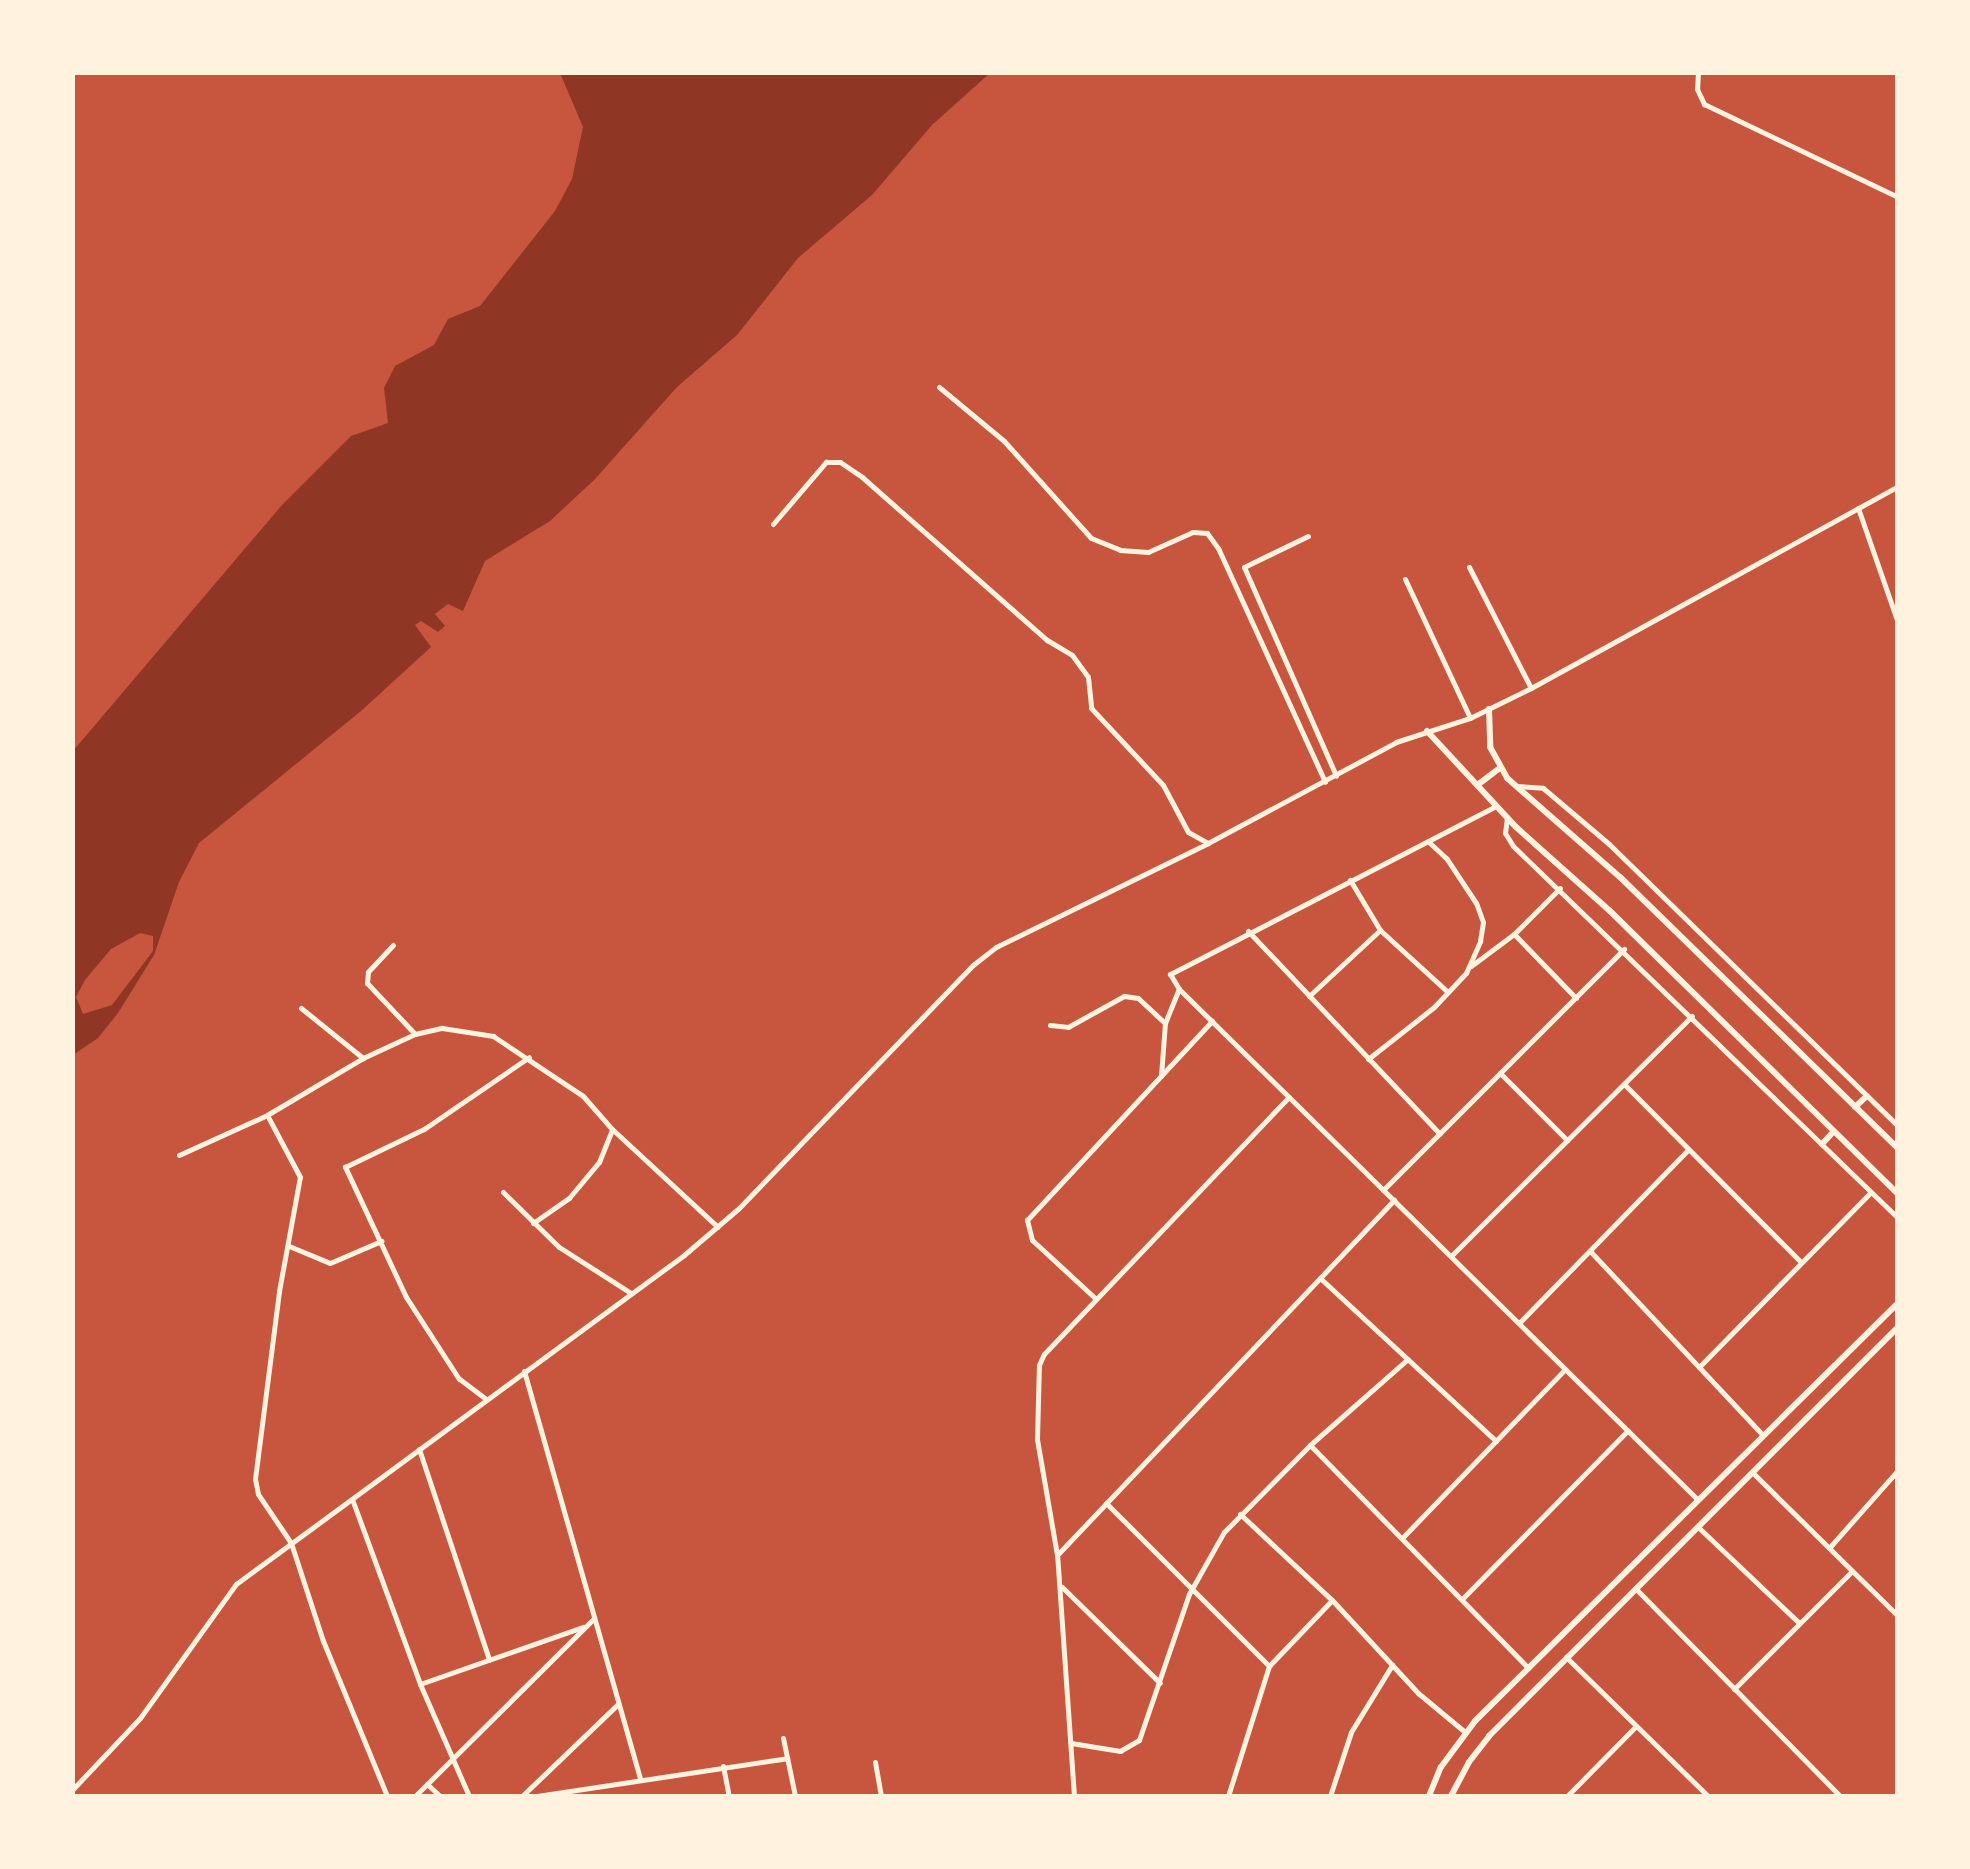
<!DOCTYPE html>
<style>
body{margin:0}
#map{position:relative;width:1970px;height:1869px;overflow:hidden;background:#c8553d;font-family:"Exo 2",sans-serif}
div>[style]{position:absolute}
.water>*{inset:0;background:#8f3625}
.minor>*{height:5px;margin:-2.5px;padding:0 2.5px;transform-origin:2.5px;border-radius:2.5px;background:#fff3e0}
.tertiary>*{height:6px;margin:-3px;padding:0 3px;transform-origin:3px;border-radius:3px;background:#fff3e0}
.secondary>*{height:6px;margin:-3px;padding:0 3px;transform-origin:3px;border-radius:3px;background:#fff3e0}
span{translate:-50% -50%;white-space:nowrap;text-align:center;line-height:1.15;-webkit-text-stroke:10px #fff3e0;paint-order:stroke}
.frame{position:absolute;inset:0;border:75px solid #fff3e0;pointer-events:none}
</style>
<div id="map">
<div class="water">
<div style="clip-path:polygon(evenodd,560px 73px,990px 73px,932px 125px,872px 195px,798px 258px,737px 335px,677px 387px,595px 479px,550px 521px,485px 561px,463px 611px,448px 604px,435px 614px,445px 626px,438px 632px,421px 621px,415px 625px,431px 647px,361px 711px,199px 843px,179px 882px,154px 955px,118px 1013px,98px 1038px,73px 1055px,73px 751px,282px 505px,351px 436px,388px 423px,384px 388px,395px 366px,434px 345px,448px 319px,480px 306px,555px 211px,572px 179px,583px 127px,560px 73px,140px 933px,153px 936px,153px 951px,112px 1005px,83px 1014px,76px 997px,85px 980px,111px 949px,140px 933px)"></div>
</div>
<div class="minor">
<div style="left:1698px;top:72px;width:17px;rotate:93deg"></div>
<div style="left:1697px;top:89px;width:17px;rotate:65deg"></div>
<div style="left:1704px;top:104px;width:215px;rotate:25.6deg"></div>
<div style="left:939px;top:387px;width:85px;rotate:39.7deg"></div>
<div style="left:1004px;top:441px;width:130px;rotate:48.1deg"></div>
<div style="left:1091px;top:538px;width:31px;rotate:22deg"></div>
<div style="left:1120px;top:550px;width:28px;rotate:4deg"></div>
<div style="left:1148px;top:552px;width:49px;rotate:-24deg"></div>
<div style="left:1193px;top:532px;width:14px;rotate:4deg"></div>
<div style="left:1207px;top:533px;width:19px;rotate:54deg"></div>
<div style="left:1218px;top:548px;width:257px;rotate:65.4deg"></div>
<div style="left:1858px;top:508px;width:122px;rotate:70.8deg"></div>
<div style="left:773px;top:524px;width:82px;rotate:-49.5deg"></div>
<div style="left:826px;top:462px;width:14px"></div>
<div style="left:840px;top:462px;width:27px;rotate:34deg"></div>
<div style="left:862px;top:477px;width:247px;rotate:41.4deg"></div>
<div style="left:1047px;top:640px;width:29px;rotate:31deg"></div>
<div style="left:1072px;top:655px;width:27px;rotate:54deg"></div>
<div style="left:1088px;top:677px;width:31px;rotate:84deg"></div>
<div style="left:1091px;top:708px;width:105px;rotate:46.9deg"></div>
<div style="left:1163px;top:785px;width:53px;rotate:62deg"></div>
<div style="left:1188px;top:832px;width:23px;rotate:29deg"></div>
<div style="left:1208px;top:843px;width:213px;rotate:-28.2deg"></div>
<div style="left:1396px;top:742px;width:78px;rotate:-18deg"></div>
<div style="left:1470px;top:718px;width:68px;rotate:-26.2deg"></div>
<div style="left:1531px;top:688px;width:419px;rotate:-28.8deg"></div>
<div style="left:1308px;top:536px;width:71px;rotate:154.2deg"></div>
<div style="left:1244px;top:567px;width:228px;rotate:66.2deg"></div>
<div style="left:1469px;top:567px;width:136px;rotate:62.9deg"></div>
<div style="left:1405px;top:579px;width:153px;rotate:64.9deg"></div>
<div style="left:1517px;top:786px;width:26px;rotate:4deg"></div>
<div style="left:1543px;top:788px;width:87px;rotate:40.3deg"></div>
<div style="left:1609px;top:844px;width:404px;rotate:44.3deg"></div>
<div style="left:1496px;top:806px;width:367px;rotate:152.7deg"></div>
<div style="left:1170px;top:974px;width:17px;rotate:59deg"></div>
<div style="left:1179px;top:989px;width:727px;rotate:44.55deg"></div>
<div style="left:1507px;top:817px;width:16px;rotate:97deg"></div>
<div style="left:1505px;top:833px;width:15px;rotate:58deg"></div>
<div style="left:1513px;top:846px;width:535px;rotate:44.02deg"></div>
<div style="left:1350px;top:880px;width:58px;rotate:59deg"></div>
<div style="left:1380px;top:930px;width:92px;rotate:42.4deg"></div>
<div style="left:1248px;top:931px;width:279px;rotate:46.6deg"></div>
<div style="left:1514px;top:934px;width:65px;rotate:-45deg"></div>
<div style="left:393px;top:945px;width:37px;rotate:133deg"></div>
<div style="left:368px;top:972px;width:11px;rotate:95deg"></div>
<div style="left:367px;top:983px;width:70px;rotate:46.7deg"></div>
<div style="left:1471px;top:966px;width:54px;rotate:-36.7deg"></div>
<div style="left:1514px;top:934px;width:89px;rotate:45.9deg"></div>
<div style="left:1309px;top:996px;width:97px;rotate:-42.9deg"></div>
<div style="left:301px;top:1008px;width:80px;rotate:38.9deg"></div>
<div style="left:1050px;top:1025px;width:18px;rotate:6deg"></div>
<div style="left:1068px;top:1027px;width:64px;rotate:-29deg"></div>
<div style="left:1124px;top:996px;width:14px;rotate:8deg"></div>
<div style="left:1138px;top:998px;width:37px;rotate:43deg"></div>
<div style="left:1368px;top:1059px;width:84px;rotate:-38.2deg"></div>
<div style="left:1434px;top:1007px;width:47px;rotate:-46.7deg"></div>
<div style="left:1466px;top:973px;width:35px;rotate:-66deg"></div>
<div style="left:1480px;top:941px;width:19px;rotate:-81deg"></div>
<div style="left:1483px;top:922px;width:20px;rotate:-110deg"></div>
<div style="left:1476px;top:903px;width:53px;rotate:-123.4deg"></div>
<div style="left:1447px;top:859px;width:26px;rotate:-137deg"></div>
<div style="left:1500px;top:1073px;width:95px;rotate:45deg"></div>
<div style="left:1161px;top:1076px;width:53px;rotate:-85.7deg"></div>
<div style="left:1165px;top:1023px;width:37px;rotate:-68deg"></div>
<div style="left:1624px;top:1084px;width:251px;rotate:45.2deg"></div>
<div style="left:179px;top:1155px;width:97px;rotate:-24.4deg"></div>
<div style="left:1383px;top:1190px;width:341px;rotate:-45deg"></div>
<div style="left:503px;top:1192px;width:78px;rotate:44.5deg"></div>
<div style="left:559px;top:1247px;width:85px;rotate:32.6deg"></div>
<div style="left:533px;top:1223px;width:44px;rotate:-34.8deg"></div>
<div style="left:569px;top:1198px;width:47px;rotate:-50.2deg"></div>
<div style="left:599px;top:1162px;width:35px;rotate:-68deg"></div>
<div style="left:289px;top:1246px;width:44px;rotate:22.5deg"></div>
<div style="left:330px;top:1263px;width:56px;rotate:-23.3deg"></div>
<div style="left:1590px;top:1251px;width:251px;rotate:46.8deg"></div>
<div style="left:1451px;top:1256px;width:340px;rotate:-44.9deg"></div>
<div style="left:1320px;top:1278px;width:240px;rotate:42.8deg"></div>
<div style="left:1096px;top:1299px;width:87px;rotate:-137.3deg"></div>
<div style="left:1032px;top:1240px;width:21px;rotate:-104deg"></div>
<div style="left:1027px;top:1220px;width:272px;rotate:-47.1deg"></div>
<div style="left:1519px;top:1323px;width:242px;rotate:-45.7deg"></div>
<div style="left:1699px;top:1367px;width:245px;rotate:-45.5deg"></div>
<div style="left:524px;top:1371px;width:423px;rotate:74.1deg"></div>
<div style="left:486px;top:1399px;width:34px;rotate:-143deg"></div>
<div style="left:459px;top:1379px;width:98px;rotate:-122.9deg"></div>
<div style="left:406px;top:1297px;width:144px;rotate:-115.1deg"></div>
<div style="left:345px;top:1167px;width:88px;rotate:-25.7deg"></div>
<div style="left:424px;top:1129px;width:127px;rotate:-34.4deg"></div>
<div style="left:1310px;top:1445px;width:312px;rotate:45.6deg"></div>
<div style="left:419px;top:1449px;width:222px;rotate:71.6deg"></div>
<div style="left:1753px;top:1473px;width:204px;rotate:44.6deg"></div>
<div style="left:352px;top:1499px;width:197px;rotate:69.8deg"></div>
<div style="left:420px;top:1684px;width:122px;rotate:66.4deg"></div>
<div style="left:1106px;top:1503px;width:231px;rotate:45deg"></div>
<div style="left:1240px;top:1514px;width:126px;rotate:43.1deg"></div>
<div style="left:1332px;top:1600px;width:127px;rotate:47.2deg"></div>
<div style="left:1418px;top:1693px;width:61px;rotate:39.7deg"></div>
<div style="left:1698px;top:1527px;width:139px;rotate:43.5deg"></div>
<div style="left:1404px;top:1536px;width:232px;rotate:-46deg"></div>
<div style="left:1829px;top:1548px;width:104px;rotate:-48.5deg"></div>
<div style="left:1059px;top:1553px;width:487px;rotate:-46.5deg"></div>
<div style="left:1062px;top:1587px;width:137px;rotate:44.4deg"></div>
<div style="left:1635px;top:1588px;width:292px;rotate:45.4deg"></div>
<div style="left:1463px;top:1598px;width:235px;rotate:-45.5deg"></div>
<div style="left:1566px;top:1657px;width:199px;rotate:44.4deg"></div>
<div style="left:420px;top:1684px;width:173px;rotate:-19.3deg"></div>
<div style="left:1734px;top:1689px;width:167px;rotate:-45deg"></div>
<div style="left:783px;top:1738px;width:59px;rotate:78.3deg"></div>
<div style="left:1071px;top:1743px;width:50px;rotate:9.3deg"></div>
<div style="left:1120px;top:1751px;width:22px;rotate:-30deg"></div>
<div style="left:1139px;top:1740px;width:154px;rotate:-71.1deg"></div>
<div style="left:1189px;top:1594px;width:71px;rotate:-60.6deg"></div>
<div style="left:1224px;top:1532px;width:122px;rotate:-45.3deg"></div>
<div style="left:1310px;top:1445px;width:130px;rotate:-41.3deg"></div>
<div style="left:875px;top:1762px;width:35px;rotate:80deg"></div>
<div style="left:723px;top:1766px;width:31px;rotate:79deg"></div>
<div style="left:427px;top:1784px;width:18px;rotate:43deg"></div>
<div style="left:72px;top:1790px;width:99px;rotate:-46.6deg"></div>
<div style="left:140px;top:1718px;width:165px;rotate:-54.4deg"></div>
<div style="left:236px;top:1584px;width:556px;rotate:-36.29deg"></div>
<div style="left:684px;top:1255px;width:72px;rotate:-40.5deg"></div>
<div style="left:739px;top:1208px;width:337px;rotate:-46.1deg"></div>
<div style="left:973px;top:965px;width:29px;rotate:-38deg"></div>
<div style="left:996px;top:947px;width:236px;rotate:-26.1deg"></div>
<div style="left:387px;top:1796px;width:168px;rotate:-112.4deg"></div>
<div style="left:323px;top:1641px;width:103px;rotate:-108.1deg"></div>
<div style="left:291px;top:1543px;width:59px;rotate:-124deg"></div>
<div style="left:258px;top:1494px;width:15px;rotate:-101deg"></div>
<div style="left:255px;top:1479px;width:190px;rotate:-82.7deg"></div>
<div style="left:279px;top:1291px;width:116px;rotate:-79.6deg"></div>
<div style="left:300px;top:1177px;width:70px;rotate:-118deg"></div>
<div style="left:267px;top:1115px;width:112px;rotate:-30.7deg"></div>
<div style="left:363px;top:1058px;width:57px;rotate:-24.8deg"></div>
<div style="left:415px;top:1034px;width:28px;rotate:-13deg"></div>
<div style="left:442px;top:1028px;width:52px;rotate:8.9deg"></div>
<div style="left:493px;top:1036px;width:108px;rotate:33.7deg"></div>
<div style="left:583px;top:1096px;width:44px;rotate:48.7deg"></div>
<div style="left:612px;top:1129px;width:144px;rotate:42.8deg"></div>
<div style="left:415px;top:1796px;width:252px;rotate:-44.8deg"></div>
<div style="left:522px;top:1796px;width:132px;rotate:-43.8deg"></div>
<div style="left:537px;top:1796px;width:253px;rotate:-8.6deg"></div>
<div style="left:1074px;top:1796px;width:242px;rotate:-94deg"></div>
<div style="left:1057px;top:1555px;width:118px;rotate:-99.8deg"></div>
<div style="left:1037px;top:1439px;width:74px;rotate:-88.5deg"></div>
<div style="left:1039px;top:1365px;width:12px;rotate:-66deg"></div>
<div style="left:1044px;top:1354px;width:355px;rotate:-46.4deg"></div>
<div style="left:1228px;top:1796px;width:136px;rotate:-72.5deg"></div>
<div style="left:1269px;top:1666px;width:91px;rotate:-46.3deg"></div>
<div style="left:1330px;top:1796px;width:67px;rotate:-71.8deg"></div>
<div style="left:1351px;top:1732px;width:79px;rotate:-58.5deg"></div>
<div style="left:1567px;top:1796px;width:98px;rotate:-45.4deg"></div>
</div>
<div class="tertiary">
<div style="left:1429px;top:1796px;width:31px;rotate:-68deg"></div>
<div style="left:1441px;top:1767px;width:57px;rotate:-53.5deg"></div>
<div style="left:1475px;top:1721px;width:595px;rotate:-44.66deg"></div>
<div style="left:1451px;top:1796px;width:38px;rotate:-62deg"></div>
<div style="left:1469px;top:1762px;width:33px;rotate:-52deg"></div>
<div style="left:1489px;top:1736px;width:578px;rotate:-45deg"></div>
</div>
<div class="secondary">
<div style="left:1489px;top:709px;width:38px;rotate:88deg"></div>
<div style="left:1490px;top:747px;width:35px;rotate:61deg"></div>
<div style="left:1507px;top:778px;width:152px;rotate:41.3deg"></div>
<div style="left:1621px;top:878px;width:387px;rotate:44.3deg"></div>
<div style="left:1427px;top:731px;width:131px;rotate:47.2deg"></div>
<div style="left:1516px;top:827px;width:126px;rotate:41.8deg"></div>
<div style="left:1610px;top:911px;width:404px;rotate:44.5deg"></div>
<div style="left:1480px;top:783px;width:25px;rotate:-37deg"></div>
<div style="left:1855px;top:1107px;width:16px;rotate:-43deg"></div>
<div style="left:1822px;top:1144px;width:16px;rotate:-47deg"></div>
</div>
<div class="frame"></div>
</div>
